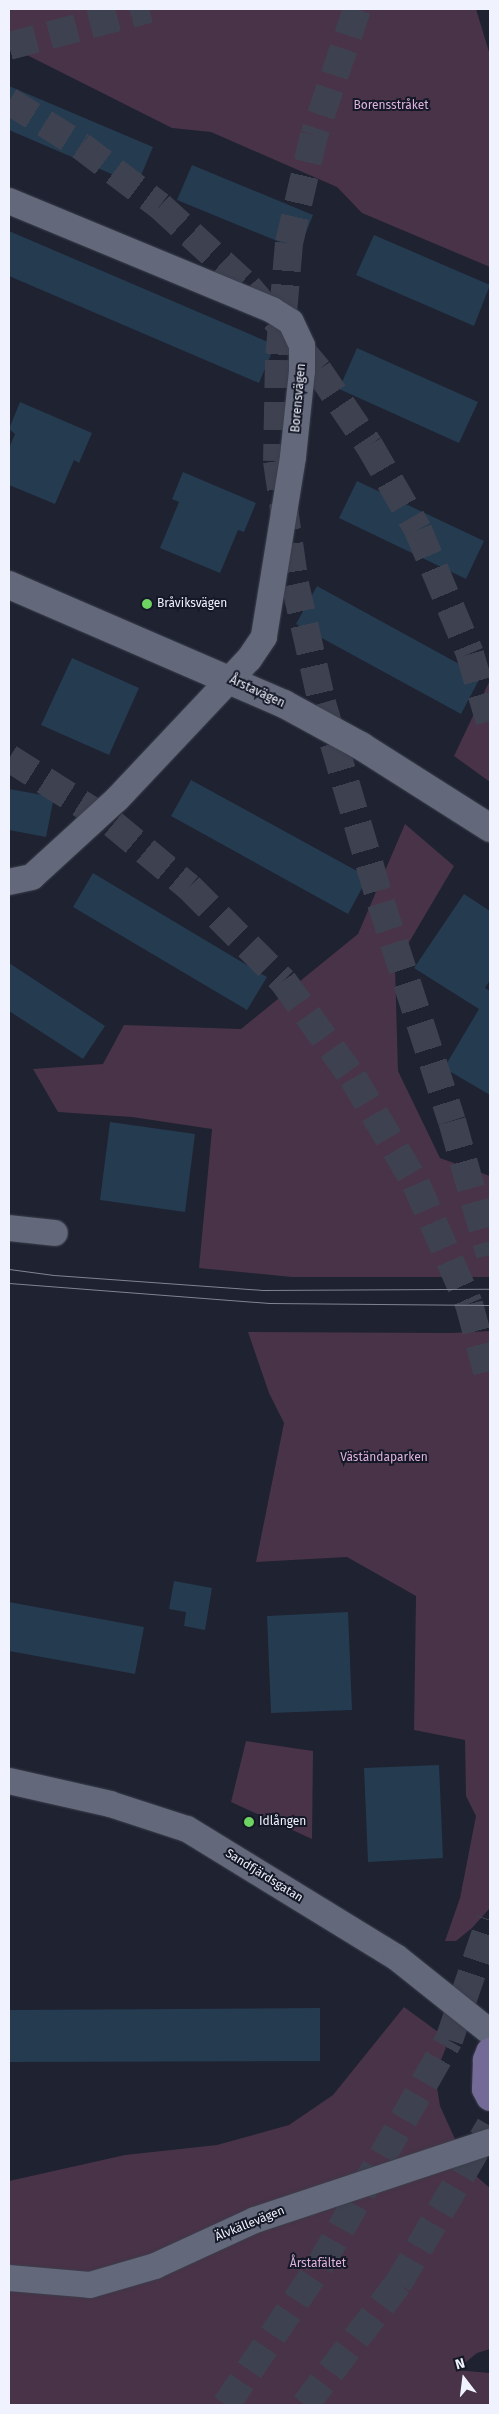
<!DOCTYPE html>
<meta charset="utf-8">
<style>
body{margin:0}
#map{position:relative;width:499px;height:2414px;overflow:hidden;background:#1e2231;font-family:"Fira Sans",sans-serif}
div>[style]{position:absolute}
.green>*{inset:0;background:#483348}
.building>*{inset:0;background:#253b50}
.motorway-tunnel>*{height:28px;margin-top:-14px;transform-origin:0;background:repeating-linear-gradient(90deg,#3e4150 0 28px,transparent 0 42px)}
.roads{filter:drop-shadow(0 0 1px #3b3e4b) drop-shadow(0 0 1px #3b3e4b)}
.minor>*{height:26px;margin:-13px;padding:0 13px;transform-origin:13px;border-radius:13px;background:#63687a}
.tertiary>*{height:28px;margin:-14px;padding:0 14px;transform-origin:14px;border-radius:14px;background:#63687a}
.secondary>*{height:28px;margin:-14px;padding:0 14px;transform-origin:14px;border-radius:14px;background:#746a97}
.tram>*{height:1px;margin:-0.5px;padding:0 0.5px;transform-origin:0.5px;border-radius:0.5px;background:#818592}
.dots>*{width:14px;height:14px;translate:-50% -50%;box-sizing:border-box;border:2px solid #151827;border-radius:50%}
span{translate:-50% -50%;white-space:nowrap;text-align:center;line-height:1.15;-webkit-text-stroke:4px #151827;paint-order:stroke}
.park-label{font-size:12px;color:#dfb2dd}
.street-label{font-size:12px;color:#f0f3fe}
.poi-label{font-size:12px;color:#f0f3fe}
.left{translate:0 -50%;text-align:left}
.frame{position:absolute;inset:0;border:10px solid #f0f3fe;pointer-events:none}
.north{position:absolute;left:439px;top:2354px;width:50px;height:50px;-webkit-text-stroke:4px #151827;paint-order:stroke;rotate:345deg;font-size:14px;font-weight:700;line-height:20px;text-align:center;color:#f0f3fe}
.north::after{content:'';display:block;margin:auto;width:18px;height:22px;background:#f0f3fe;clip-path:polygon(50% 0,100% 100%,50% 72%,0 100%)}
</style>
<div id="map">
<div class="green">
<div style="clip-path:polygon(9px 9px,476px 9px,490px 55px,490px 267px,362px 213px,337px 187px,211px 132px,172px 128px,9px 46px)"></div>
<div style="clip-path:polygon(490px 680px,490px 782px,454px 756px)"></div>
<div style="clip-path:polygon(405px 824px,454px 866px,395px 966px,398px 1071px,440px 1158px,490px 1176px,490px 1277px,292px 1277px,199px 1268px,212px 1129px,132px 1117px,58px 1112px,33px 1069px,103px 1064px,124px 1025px,241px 1029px,358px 934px)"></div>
<div style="clip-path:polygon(490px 1331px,490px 1908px,472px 1928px,456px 1941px,445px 1941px,460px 1898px,476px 1816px,466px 1796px,465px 1740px,414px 1730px,416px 1596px,347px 1557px,256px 1562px,284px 1423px,269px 1393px,248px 1332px,451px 1333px)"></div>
<div style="clip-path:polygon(246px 1741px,313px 1751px,312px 1839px,231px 1802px)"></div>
<div style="clip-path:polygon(404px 2007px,449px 2040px,435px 2075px,440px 2106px,469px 2170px,490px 2188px,490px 2349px,477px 2353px,456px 2370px,490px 2373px,490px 2405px,9px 2405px,9px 2181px,125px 2155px,217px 2145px,289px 2125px,333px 2095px)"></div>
</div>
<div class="building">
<div style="clip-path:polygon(9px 86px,153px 147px,137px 185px,9px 130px)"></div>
<div style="clip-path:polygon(192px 165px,313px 215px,299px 250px,177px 200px)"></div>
<div style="clip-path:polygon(9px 231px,275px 345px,259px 383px,9px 276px)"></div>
<div style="clip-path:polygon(374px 235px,490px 285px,474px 326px,356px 275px)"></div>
<div style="clip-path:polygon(357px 348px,478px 402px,459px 443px,339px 389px)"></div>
<div style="clip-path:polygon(20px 402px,92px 433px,79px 463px,74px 460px,55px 504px,9px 485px,9px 448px,15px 434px,9px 429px)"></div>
<div style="clip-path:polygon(183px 472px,256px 503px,244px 532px,238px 530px,220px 573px,160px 548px,179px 502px,172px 499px)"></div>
<div style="clip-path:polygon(357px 481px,484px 541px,466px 579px,339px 518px)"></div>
<div style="clip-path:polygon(317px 586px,481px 676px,461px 714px,296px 624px)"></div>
<div style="clip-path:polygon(72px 658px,139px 688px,109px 755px,41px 725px)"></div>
<div style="clip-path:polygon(191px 780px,368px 877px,348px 914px,171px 816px)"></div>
<div style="clip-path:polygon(9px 789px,54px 797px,46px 837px,9px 830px)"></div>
<div style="clip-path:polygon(93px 873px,267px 977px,247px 1010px,73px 907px)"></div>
<div style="clip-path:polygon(464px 894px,490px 911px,490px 980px,485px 988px,490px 991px,490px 1095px,444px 1068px,479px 1009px,414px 968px)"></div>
<div style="clip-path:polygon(9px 963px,105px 1026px,83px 1059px,9px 1011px)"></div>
<div style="clip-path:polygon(110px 1122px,195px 1134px,185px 1212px,100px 1200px)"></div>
<div style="clip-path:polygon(174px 1581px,212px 1588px,205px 1630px,184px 1626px,186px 1612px,169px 1609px)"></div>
<div style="clip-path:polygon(9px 1602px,144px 1627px,135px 1674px,9px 1651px)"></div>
<div style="clip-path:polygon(348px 1612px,352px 1710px,271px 1713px,267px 1616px)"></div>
<div style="clip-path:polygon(439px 1765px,443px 1858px,368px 1862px,364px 1768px)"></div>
<div style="clip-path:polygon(320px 2008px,320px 2061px,9px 2062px,9px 2010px)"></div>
</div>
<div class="motorway-tunnel">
<div style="left:357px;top:9px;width:133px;rotate:108.8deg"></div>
<div style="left:314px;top:135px;width:111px;rotate:103deg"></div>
<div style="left:289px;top:243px;width:117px;rotate:94.9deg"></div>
<div style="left:279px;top:360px;width:101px;rotate:91.1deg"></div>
<div style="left:277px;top:461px;width:124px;rotate:81.7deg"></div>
<div style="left:295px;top:584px;width:122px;rotate:77.2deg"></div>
<div style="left:322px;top:703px;width:209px;rotate:73.6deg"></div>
<div style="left:381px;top:903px;width:229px;rotate:72deg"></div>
<div style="left:452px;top:1121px;width:139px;rotate:74.2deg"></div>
<div style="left:9px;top:46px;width:145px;rotate:-14.8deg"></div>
<div style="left:9px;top:101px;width:85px;rotate:32deg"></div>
<div style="left:81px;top:146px;width:99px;rotate:37.2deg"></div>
<div style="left:160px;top:206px;width:120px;rotate:42.6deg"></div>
<div style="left:248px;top:287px;width:109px;rotate:49.9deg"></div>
<div style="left:318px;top:370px;width:91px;rotate:55.8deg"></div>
<div style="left:369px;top:445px;width:98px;rotate:60deg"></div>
<div style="left:418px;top:530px;width:134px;rotate:67.2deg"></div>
<div style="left:470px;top:654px;width:72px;rotate:73.8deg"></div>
<div style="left:9px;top:758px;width:123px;rotate:32.4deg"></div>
<div style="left:113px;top:824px;width:99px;rotate:39.7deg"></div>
<div style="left:189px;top:887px;width:133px;rotate:45deg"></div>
<div style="left:283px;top:981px;width:120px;rotate:54.2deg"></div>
<div style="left:353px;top:1078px;width:123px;rotate:59.3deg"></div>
<div style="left:416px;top:1184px;width:131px;rotate:66.2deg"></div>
<div style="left:469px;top:1304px;width:82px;rotate:75.1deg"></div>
<div style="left:226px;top:2405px;width:169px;rotate:-56.1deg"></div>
<div style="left:320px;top:2265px;width:259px;rotate:-60.2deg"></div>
<div style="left:449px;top:2040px;width:127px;rotate:-71.1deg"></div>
<div style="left:305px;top:2405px;width:153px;rotate:-52.5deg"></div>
<div style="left:398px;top:2284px;width:183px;rotate:-59.8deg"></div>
</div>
<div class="roads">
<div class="minor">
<div style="left:9px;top:201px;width:285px;rotate:22.5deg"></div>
<div style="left:272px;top:310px;width:22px;rotate:32deg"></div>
<div style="left:291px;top:322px;width:26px;rotate:65deg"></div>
<div style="left:302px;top:346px;width:25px;rotate:90deg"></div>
<div style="left:302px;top:371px;width:86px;rotate:96deg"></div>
<div style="left:293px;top:457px;width:182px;rotate:99.2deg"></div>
<div style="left:264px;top:637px;width:27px;rotate:124deg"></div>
<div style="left:249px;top:659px;width:192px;rotate:133.3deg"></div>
<div style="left:117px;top:799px;width:115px;rotate:137.5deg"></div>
<div style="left:32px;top:877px;width:24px;rotate:168deg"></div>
<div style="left:9px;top:1228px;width:46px;rotate:6.2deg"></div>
<div style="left:9px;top:1781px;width:104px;rotate:12.8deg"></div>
<div style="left:110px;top:1804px;width:81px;rotate:18deg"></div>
<div style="left:187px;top:1829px;width:245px;rotate:31.5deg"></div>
<div style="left:396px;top:1957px;width:120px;rotate:38.6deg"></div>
<div style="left:9px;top:2278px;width:81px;rotate:4.9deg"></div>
<div style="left:90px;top:2285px;width:68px;rotate:-16.3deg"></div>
<div style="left:155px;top:2266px;width:110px;rotate:-24.7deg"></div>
<div style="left:255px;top:2220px;width:248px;rotate:-18.4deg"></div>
</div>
<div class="tertiary">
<div style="left:9px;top:585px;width:300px;rotate:23.4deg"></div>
<div style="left:284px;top:704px;width:88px;rotate:28.6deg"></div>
<div style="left:361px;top:746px;width:153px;rotate:32.4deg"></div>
</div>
<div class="secondary">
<div style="left:490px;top:2052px;width:9px;rotate:111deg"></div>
<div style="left:487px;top:2060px;width:29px;rotate:92deg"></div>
<div style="left:486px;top:2089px;width:9px;rotate:63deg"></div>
</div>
</div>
<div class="tram">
<div style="left:9px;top:1269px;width:45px;rotate:7.6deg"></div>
<div style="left:54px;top:1275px;width:209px;rotate:4.1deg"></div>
<div style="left:262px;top:1290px;width:228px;rotate:-0.3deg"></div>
<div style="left:9px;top:1283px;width:261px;rotate:4.4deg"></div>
<div style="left:269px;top:1303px;width:221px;rotate:0.5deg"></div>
</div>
<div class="dots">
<div style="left:147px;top:604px;background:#6dd361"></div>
<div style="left:249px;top:1822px;background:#6dd361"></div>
</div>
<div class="park-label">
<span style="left:391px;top:106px">Borensstråket</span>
<span style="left:384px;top:1458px">Väständaparken</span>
<span style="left:318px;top:2264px">Årstafältet</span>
</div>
<div class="street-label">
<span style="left:299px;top:398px;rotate:-85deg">Borensvägen</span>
<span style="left:257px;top:692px;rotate:25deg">Årstavägen</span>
<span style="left:264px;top:1876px;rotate:32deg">Sandfjärdsgatan</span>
<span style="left:250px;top:2224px;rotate:-22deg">Älvkällevägen</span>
</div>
<div class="poi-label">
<span class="left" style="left:157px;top:604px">Bråviksvägen</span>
<span class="left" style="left:259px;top:1822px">Idlången</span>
</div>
<div class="frame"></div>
<div class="north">N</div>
</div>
